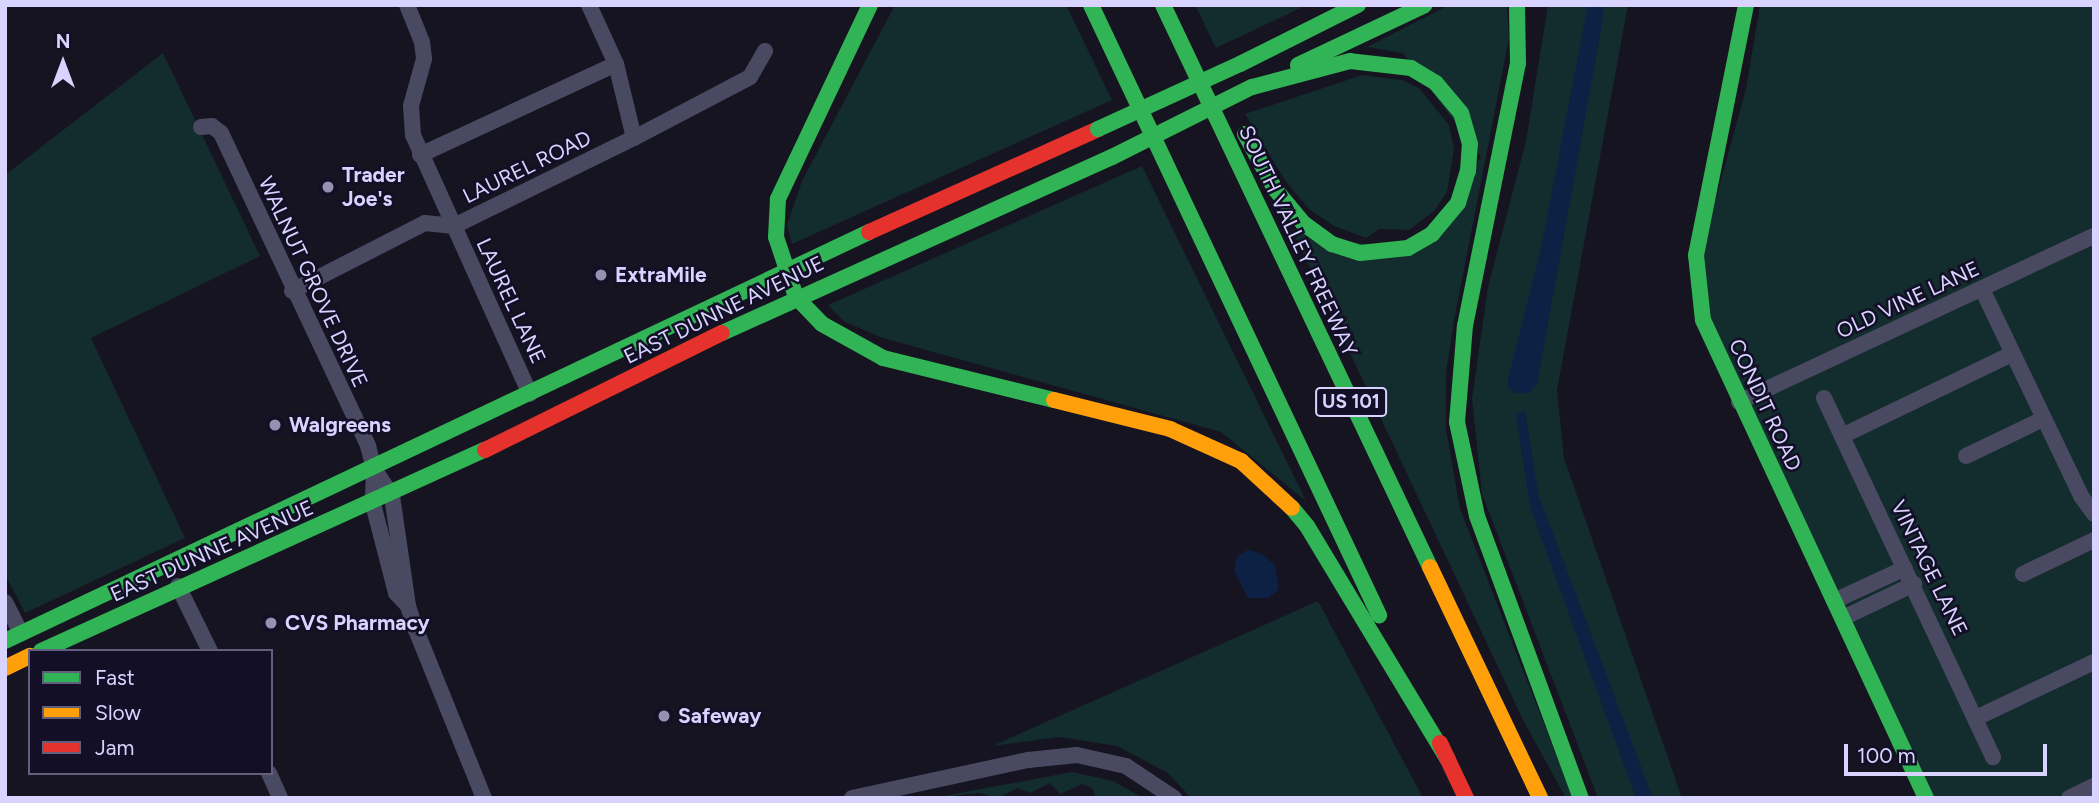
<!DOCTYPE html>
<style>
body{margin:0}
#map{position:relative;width:2099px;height:803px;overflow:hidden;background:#161421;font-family:Figtree,sans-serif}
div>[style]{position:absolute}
.green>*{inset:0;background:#132c2d}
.water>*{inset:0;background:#0d2144}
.street>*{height:16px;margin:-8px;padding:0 8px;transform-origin:8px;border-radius:8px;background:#4a4962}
.fast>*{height:16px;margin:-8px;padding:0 8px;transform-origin:8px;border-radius:8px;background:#30b455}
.slow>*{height:16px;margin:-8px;padding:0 8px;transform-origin:8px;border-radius:8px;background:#ff9f0a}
.jam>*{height:16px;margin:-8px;padding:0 8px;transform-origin:8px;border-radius:8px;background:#e5322d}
.fast-bridge>*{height:16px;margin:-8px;padding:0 8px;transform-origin:8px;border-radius:8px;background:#30b455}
.dots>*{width:19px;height:19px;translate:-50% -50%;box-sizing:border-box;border:4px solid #130f26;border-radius:50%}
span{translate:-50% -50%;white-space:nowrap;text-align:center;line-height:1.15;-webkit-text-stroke:5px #130f26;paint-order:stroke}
.shield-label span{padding:2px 5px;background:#130f26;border:2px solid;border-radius:5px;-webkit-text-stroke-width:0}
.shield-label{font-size:19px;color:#d9d4ff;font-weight:700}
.street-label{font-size:21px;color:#d9d4ff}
.poi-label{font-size:21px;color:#d9d4ff;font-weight:700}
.left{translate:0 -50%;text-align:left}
.frame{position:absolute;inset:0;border:7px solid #d9d4ff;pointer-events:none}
.legend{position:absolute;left:28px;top:649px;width:245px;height:126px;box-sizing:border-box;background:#130f26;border:2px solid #625e7d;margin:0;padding:9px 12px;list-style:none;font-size:21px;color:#d9d4ff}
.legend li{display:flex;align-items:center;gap:14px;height:35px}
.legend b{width:35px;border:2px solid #625e7d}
.north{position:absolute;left:28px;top:28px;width:70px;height:70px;-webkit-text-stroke:5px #130f26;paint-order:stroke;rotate:0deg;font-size:19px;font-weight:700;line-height:28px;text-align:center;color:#d9d4ff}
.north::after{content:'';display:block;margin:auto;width:24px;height:32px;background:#d9d4ff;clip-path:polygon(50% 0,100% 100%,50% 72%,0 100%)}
.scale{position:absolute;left:1844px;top:744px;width:203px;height:32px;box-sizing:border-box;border:4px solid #d9d4ff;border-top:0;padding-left:9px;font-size:21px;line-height:24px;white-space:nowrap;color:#d9d4ff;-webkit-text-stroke:5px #130f26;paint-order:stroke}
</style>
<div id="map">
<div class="green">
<div style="clip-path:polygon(895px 5px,1066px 5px,1112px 100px,792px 244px,787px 225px,802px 181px)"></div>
<div style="clip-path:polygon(1195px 5px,1307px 5px,1216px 48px)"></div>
<div style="clip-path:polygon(1449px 5px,1507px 5px,1509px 38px,1454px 321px,1446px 373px,1446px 429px,1460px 509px,1573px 798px,1566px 798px,1524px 722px,1293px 232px,1418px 253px,1481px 157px,1403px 53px,1367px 47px)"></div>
<div style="clip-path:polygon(1548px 5px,1628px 5px,1557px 390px,1564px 458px,1682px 798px,1598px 798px,1482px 494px,1472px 399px,1488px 287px,1526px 141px)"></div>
<div style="clip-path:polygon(1760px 5px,2094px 5px,2094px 780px,2055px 798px,1934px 798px,1707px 328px,1703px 245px,1746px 89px)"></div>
<div style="clip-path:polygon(163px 53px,260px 256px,91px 338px,185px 538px,25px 613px,5px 574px,5px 175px)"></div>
<div style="clip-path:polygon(1362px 75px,1402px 80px,1419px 88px,1449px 125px,1454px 148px,1447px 192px,1434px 211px,1409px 230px,1379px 229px,1366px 238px,1334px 226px,1310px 210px,1286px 182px,1245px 114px)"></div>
<div style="clip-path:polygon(1142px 166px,1306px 501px,1221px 432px,883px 338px,845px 322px,828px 305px)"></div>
<div style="clip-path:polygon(1318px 601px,1423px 798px,1191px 798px,1168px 773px,1117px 746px,1059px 737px,992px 746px)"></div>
<div style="clip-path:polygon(1072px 772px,1113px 781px,1143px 798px,1096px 798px,1092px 788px,1082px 784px,1060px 794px,1050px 783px,1030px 793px,1018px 788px,997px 798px,979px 793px,933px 798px)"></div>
</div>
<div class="water">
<div style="clip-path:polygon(1588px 5px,1604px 5px,1601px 30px,1537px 384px,1529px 393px,1515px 393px,1508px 388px,1508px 379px,1540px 253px)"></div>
<div style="clip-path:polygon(1525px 410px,1538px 494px,1653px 798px,1636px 798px,1530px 507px,1516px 415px)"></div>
<div style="clip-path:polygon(1248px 550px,1261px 553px,1275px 565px,1279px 589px,1269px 598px,1248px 598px,1234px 571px,1237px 556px)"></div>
</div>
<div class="street">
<div style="left:407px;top:5px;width:40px;rotate:68deg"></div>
<div style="left:422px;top:42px;width:17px;rotate:83deg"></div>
<div style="left:424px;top:59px;width:49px;rotate:105.5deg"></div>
<div style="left:411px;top:106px;width:29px;rotate:86deg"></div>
<div style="left:413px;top:135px;width:284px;rotate:65.7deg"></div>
<div style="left:589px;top:5px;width:65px;rotate:65.4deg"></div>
<div style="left:616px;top:64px;width:76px;rotate:76.3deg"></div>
<div style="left:201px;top:127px;width:11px;rotate:-5deg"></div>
<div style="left:212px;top:126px;width:11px;rotate:38deg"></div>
<div style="left:221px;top:133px;width:346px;rotate:64.8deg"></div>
<div style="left:368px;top:446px;width:24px;rotate:75deg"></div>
<div style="left:374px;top:469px;width:35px;rotate:92deg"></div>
<div style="left:373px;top:504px;width:92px;rotate:75.5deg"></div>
<div style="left:396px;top:593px;width:18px;rotate:47deg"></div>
<div style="left:420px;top:155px;width:216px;rotate:-24.9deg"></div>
<div style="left:1982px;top:289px;width:229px;rotate:64.4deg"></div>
<div style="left:2081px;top:496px;width:22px;rotate:54deg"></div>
<div style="left:292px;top:291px;width:149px;rotate:-27.1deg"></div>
<div style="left:425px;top:223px;width:29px;rotate:6deg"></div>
<div style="left:454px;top:226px;width:200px;rotate:-26.1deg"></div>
<div style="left:634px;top:138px;width:131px;rotate:-27.7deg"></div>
<div style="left:750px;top:77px;width:30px;rotate:-60deg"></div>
<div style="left:1824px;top:398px;width:397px;rotate:64.8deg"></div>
<div style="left:1739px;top:402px;width:392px;rotate:-25.1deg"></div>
<div style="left:1842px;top:436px;width:189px;rotate:-25.8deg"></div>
<div style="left:1966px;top:456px;width:85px;rotate:-25.7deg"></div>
<div style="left:374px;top:469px;width:32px;rotate:56deg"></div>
<div style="left:392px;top:496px;width:111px;rotate:81.7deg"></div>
<div style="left:408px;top:606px;width:25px;rotate:72deg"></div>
<div style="left:416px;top:630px;width:181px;rotate:68deg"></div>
<div style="left:2023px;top:574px;width:79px;rotate:-25.6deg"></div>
<div style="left:178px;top:586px;width:72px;rotate:63.8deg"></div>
<div style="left:1834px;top:601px;width:78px;rotate:-24.9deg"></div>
<div style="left:5px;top:602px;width:35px;rotate:63deg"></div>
<div style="left:1843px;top:618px;width:79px;rotate:-25.6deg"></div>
<div style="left:1976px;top:718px;width:131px;rotate:-25.4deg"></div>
<div style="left:269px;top:773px;width:27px;rotate:66deg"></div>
<div style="left:852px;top:798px;width:180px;rotate:-12.2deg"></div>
<div style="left:1028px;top:760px;width:49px;rotate:-5.8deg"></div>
<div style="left:1077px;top:755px;width:50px;rotate:12.7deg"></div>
<div style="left:1126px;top:766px;width:58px;rotate:33.7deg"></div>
<div style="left:2069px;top:798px;width:28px;rotate:-26deg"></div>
</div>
<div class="fast">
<div style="left:870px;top:5px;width:215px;rotate:115.4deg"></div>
<div style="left:778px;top:199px;width:38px;rotate:93deg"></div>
<div style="left:776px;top:237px;width:63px;rotate:71.6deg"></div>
<div style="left:796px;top:297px;width:37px;rotate:46deg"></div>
<div style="left:822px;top:324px;width:70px;rotate:29.1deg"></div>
<div style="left:883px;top:358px;width:176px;rotate:13.8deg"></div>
<div style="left:1091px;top:5px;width:675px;rotate:64.73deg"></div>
<div style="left:1163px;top:5px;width:622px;rotate:64.59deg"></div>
<div style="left:1517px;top:5px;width:58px;rotate:89deg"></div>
<div style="left:1518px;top:63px;width:267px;rotate:101.4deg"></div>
<div style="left:1465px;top:325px;width:97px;rotate:94.7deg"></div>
<div style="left:1457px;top:422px;width:96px;rotate:78deg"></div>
<div style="left:1477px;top:516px;width:301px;rotate:69.8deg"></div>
<div style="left:1746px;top:5px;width:255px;rotate:101.3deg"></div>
<div style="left:1696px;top:255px;width:65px;rotate:83.9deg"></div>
<div style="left:1703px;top:320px;width:527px;rotate:64.99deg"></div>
<div style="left:1240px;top:64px;width:132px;rotate:-26.6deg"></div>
<div style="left:1298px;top:65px;width:140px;rotate:-25.3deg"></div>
<div style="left:1245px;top:134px;width:63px;rotate:61.4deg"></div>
<div style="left:1275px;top:189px;width:44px;rotate:50.5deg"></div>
<div style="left:1303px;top:223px;width:36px;rotate:36deg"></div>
<div style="left:1332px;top:244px;width:29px;rotate:18deg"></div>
<div style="left:1360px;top:253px;width:48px;rotate:-5.9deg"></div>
<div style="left:1408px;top:248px;width:28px;rotate:-30deg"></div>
<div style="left:1432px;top:234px;width:40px;rotate:-50deg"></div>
<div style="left:1458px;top:203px;width:34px;rotate:-73deg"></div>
<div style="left:1468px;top:171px;width:27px;rotate:-86deg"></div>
<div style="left:1470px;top:144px;width:32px;rotate:-106deg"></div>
<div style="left:1461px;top:113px;width:39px;rotate:-130deg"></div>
<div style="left:1436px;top:83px;width:29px;rotate:-149deg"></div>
<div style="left:1411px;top:68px;width:61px;rotate:-173.5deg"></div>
<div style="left:1350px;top:61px;width:101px;rotate:165.1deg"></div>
<div style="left:722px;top:333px;width:428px;rotate:-24.3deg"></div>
<div style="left:1292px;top:508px;width:23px;rotate:50deg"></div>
<div style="left:1307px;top:526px;width:273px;rotate:58.9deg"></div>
<div style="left:5px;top:641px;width:956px;rotate:-25.33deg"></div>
<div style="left:41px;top:651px;width:487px;rotate:-24.4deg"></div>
</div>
<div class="slow">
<div style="left:1054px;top:400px;width:120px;rotate:14deg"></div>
<div style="left:1170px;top:429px;width:78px;rotate:24.3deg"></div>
<div style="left:1241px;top:461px;width:69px;rotate:42.7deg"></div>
<div style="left:1430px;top:567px;width:256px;rotate:64.5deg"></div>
<div style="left:5px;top:668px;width:28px;rotate:-26deg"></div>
</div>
<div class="jam">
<div style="left:869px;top:232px;width:251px;rotate:-24.2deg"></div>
<div style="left:485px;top:450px;width:264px;rotate:-26.3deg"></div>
<div style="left:1440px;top:743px;width:61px;rotate:64.7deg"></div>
</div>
<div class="fast-bridge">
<div style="left:1098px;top:129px;width:156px;rotate:-24.6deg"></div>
<div style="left:1112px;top:157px;width:157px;rotate:-26.6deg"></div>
</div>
<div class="dots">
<div style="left:328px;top:187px;background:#9591b1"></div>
<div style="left:601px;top:275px;background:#9591b1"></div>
<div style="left:275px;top:425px;background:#9591b1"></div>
<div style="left:271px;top:623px;background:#9591b1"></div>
<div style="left:664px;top:716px;background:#9591b1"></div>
</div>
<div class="shield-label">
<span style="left:1351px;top:402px">US 101</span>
</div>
<div class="street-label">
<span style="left:527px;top:167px;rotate:-26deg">LAUREL ROAD</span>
<span style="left:1298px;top:241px;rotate:65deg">SOUTH VALLEY FREEWAY</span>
<span style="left:313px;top:282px;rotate:65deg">WALNUT GROVE DRIVE</span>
<span style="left:1908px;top:300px;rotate:-25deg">OLD VINE LANE</span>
<span style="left:511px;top:301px;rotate:65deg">LAUREL LANE</span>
<span style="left:724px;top:310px;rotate:-26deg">EAST DUNNE AVENUE</span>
<span style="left:1765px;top:405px;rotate:65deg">CONDIT ROAD</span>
<span style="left:212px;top:551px;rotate:-24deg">EAST DUNNE AVENUE</span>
<span style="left:1929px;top:568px;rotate:64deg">VINTAGE LANE</span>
</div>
<div class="poi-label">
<span class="left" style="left:342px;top:187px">Trader<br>Joe's</span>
<span class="left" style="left:615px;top:275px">ExtraMile</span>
<span class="left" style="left:289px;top:425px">Walgreens</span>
<span class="left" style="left:285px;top:623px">CVS Pharmacy</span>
<span class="left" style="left:678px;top:716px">Safeway</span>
</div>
<div class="frame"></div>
<ul class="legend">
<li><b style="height:9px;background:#30b455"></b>Fast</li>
<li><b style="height:9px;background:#ff9f0a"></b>Slow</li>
<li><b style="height:9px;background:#e5322d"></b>Jam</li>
</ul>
<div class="north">N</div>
<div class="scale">100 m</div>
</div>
